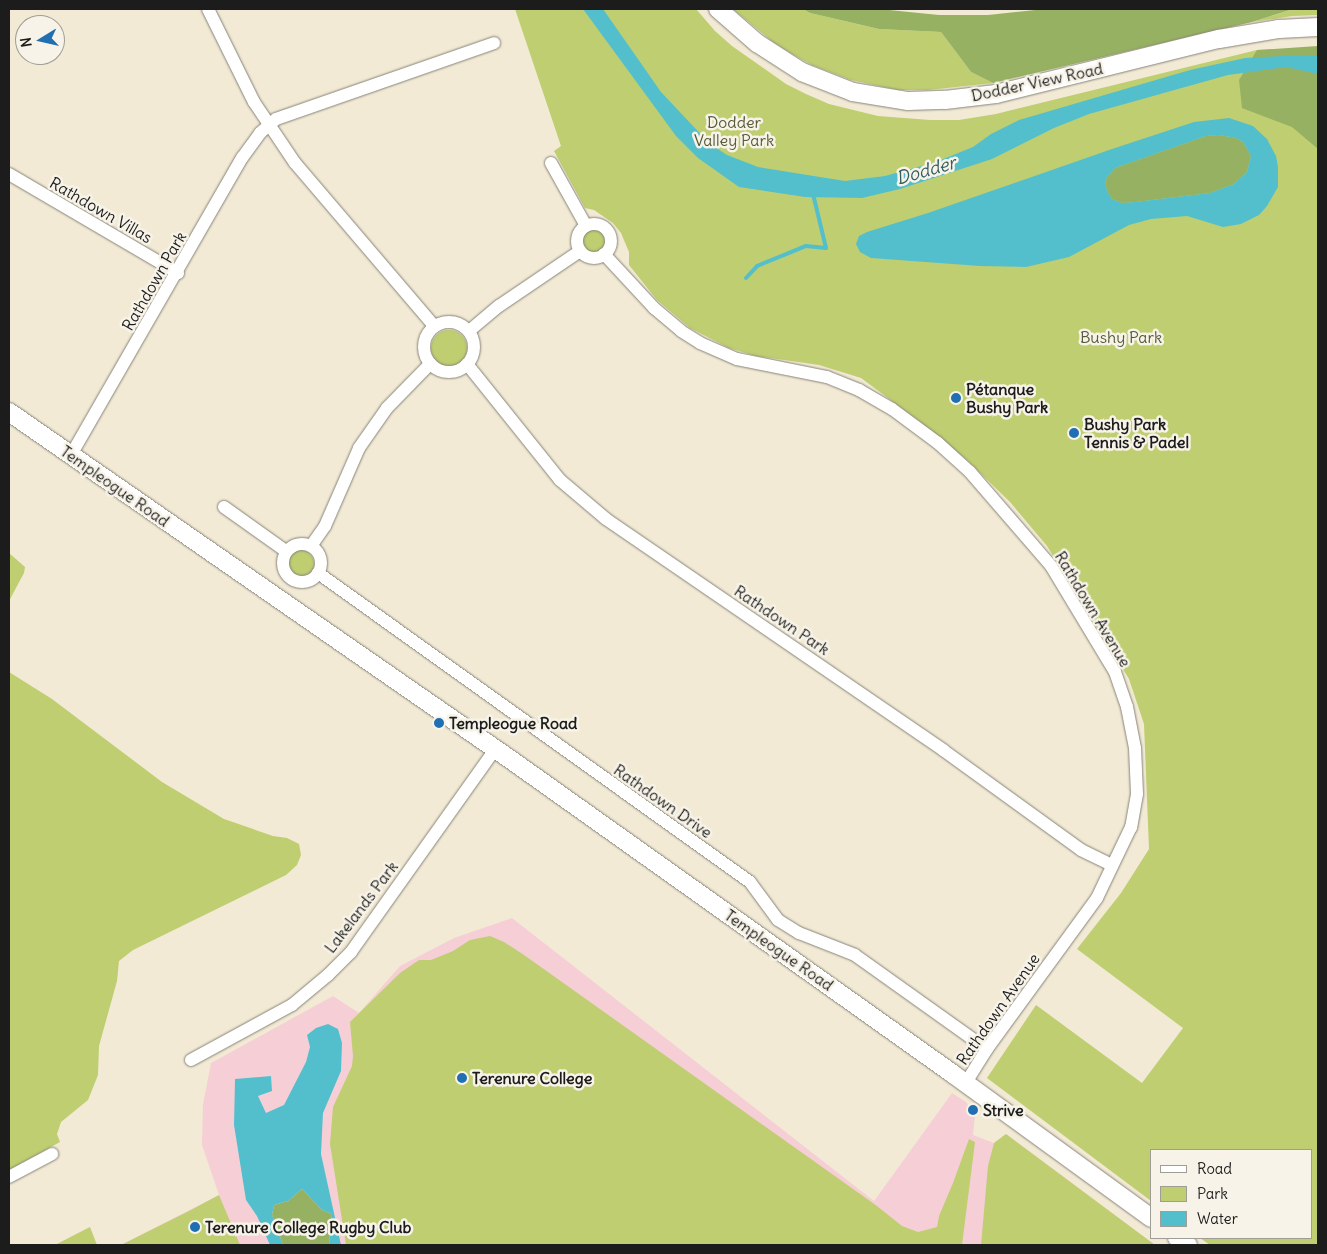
<!DOCTYPE html>
<meta charset="utf-8">
<style>
body{margin:0}
#map{position:relative;width:1327px;height:1254px;overflow:hidden;background:#f2ead5;font-family:Delius,sans-serif}
div>[style]{position:absolute}
.built>*{inset:0;background:#f6cfd6}
.green>*{inset:0;background:#bece70}
.round{border-radius:50%}
.forest>*{inset:0;background:#96b162}
.water>*{inset:0;background:#53bfcd}
.stream>*{height:4px;margin:-2px;padding:0 2px;transform-origin:2px;border-radius:2px;background:#53bfcd}
.roads{filter:drop-shadow(0 0 1px #878378) drop-shadow(0 0 1px #878378)}
.street>*{height:12px;margin:-6px;padding:0 6px;transform-origin:6px;border-radius:6px;background:#fff}
.street>.ring{margin:-6px;padding:0;box-sizing:content-box;background:none;border:12px solid #fff;border-radius:50%}
.secondary>*{height:18px;margin:-9px;padding:0 9px;transform-origin:9px;border-radius:9px;background:#fff}
.dots>*{width:14px;height:14px;translate:-50% -50%;box-sizing:border-box;border:2px solid #f7f3e8;border-radius:50%}
span{translate:-50% -50%;white-space:nowrap;text-align:center;line-height:1.15;-webkit-text-stroke:5px #f7f3e8;paint-order:stroke}
.street-label{font-size:16px;color:#1c1c1c}
.park-label{font-size:16px;color:#555a39}
.poi-label{font-size:16px;color:#1c1c1c;font-weight:700}
.left{translate:0 -50%;text-align:left}
.water-label{font-size:18px;color:#325d63;font-style:italic}
.frame{position:absolute;inset:0;border:10px solid #1c1c1c;pointer-events:none}
.legend{position:absolute;left:1150px;top:1149px;width:162px;height:90px;box-sizing:border-box;background:#f7f3e8;border:1px solid #9f9d96;margin:0;padding:6px 9px;list-style:none;font-size:15px;color:#1c1c1c}
.legend li{display:flex;align-items:center;gap:10px;height:25px}
.legend b{width:25px;border:1px solid #9f9d96}
.north{position:absolute;left:15px;top:15px;width:50px;height:50px;box-sizing:border-box;background:#f7f3e8;border:1px solid #9f9d96;border-radius:50%;rotate:261deg;font-size:14px;font-weight:700;line-height:20px;text-align:center;color:#1c1c1c}
.north::after{content:'';display:block;margin:auto;width:18px;height:22px;background:#1f6fb2;clip-path:polygon(50% 0,100% 100%,50% 72%,0 100%)}
</style>
<div id="map">
<div class="built">
<div style="clip-path:polygon(512px 918px,874px 1201px,952px 1093px,966px 1102px,975px 1116px,973px 1135px,994px 1143px,1006px 1134px,1155px 1245px,121px 1245px,219px 1195px,202px 1145px,203px 1104px,211px 1063px,333px 996px,359px 1013px,400px 966px,454px 938px)"></div>
</div>
<div class="green">
<div style="clip-path:polygon(515px 9px,696px 9px,715px 31px,732px 46px,786px 84px,806px 94px,829px 104px,878px 116px,930px 120px,959px 120px,996px 114px,1257px 50px,1318px 49px,1318px 1245px,1210px 1245px,1200px 1238px,1311px 1238px,1311px 1150px,1151px 1150px,1151px 1201px,987px 1078px,1036px 1005px,1142px 1083px,1183px 1028px,1077px 949px,1121px 893px,1149px 849px,1144px 724px,1129px 679px,1047px 546px,1010px 502px,967px 460px,919px 421px,861px 378px,819px 365px,756px 356px,729px 348px,690px 328px,657px 300px,629px 265px,629px 252px,621px 233px,613px 223px,594px 210px,585px 208px,554px 151px,561px 146px)"></div>
<div style="clip-path:polygon(733px 9px,803px 9px,810px 13px,879px 29px,941px 32px,971px 72px,993px 83px,928px 90px,898px 90px,851px 80px,812px 65px,792px 54px,773px 42px)"></div>
<div style="clip-path:polygon(1293px 9px,1318px 9px,1318px 15px,1292px 16px,1253px 22px)"></div>
<div class="round" style="left:579px;top:227px;width:28px;height:28px"></div>
<div class="round" style="left:431px;top:330px;width:36px;height:36px"></div>
<div class="round" style="left:286px;top:550px;width:28px;height:28px"></div>
<div style="clip-path:polygon(9px 553px,25px 567px,24px 573px,9px 601px)"></div>
<div style="clip-path:polygon(9px 672px,52px 699px,162px 782px,224px 819px,273px 836px,287px 838px,299px 844px,301px 855px,297px 865px,286px 875px,133px 950px,119px 961px,117px 981px,99px 1046px,98px 1075px,88px 1100px,61px 1122px,57px 1134px,60px 1142px,9px 1170px)"></div>
<div style="clip-path:polygon(490px 936px,504px 942px,524px 955px,877px 1206px,902px 1226px,918px 1232px,937px 1227px,939px 1216px,953px 1183px,969px 1139px,975px 1142px,962px 1245px,346px 1245px,330px 1144px,333px 1107px,352px 1066px,353px 1056px,350px 1022px,400px 973px,419px 960px,431px 960px,453px 951px,470px 940px)"></div>
<div style="clip-path:polygon(1006px 1134px,1155px 1245px,981px 1245px,988px 1166px,994px 1143px)"></div>
<div style="clip-path:polygon(219px 1195px,240px 1245px,121px 1245px,191px 1210px)"></div>
<div style="clip-path:polygon(90px 1227px,97px 1245px,55px 1245px,84px 1230px)"></div>
</div>
<div class="forest">
<div style="clip-path:polygon(803px 9px,879px 9px,939px 15px,988px 15px,1045px 9px,1293px 9px,1252px 22px,993px 83px,971px 72px,941px 32px,879px 29px,810px 13px)"></div>
<div style="clip-path:polygon(1318px 46px,1318px 149px,1292px 127px,1242px 108px,1239px 80px,1257px 50px)"></div>
<div style="clip-path:polygon(1219px 135px,1236px 138px,1243px 142px,1251px 156px,1247px 172px,1234px 184px,1210px 193px,1135px 202px,1122px 203px,1112px 199px,1107px 191px,1105px 180px,1115px 168px,1206px 136px)"></div>
<div style="clip-path:polygon(302px 1189px,322px 1210px,332px 1214px,329px 1245px,283px 1245px,272px 1215px,274px 1205px,288px 1201px)"></div>
</div>
<div class="water">
<div style="clip-path:polygon(583px 9px,603px 9px,661px 92px,709px 143px,727px 155px,758px 167px,845px 181px,885px 176px,936px 162px,973px 147px,991px 134px,1019px 120px,1190px 70px,1245px 58px,1300px 55px,1318px 56px,1318px 74px,1286px 67px,1228px 75px,1089px 114px,1054px 128px,992px 159px,900px 189px,862px 198px,805px 197px,739px 187px,698px 158px,676px 136px)"></div>
<div style="clip-path:polygon(evenodd,1229px 118px,1253px 126px,1267px 139px,1276px 156px,1278px 167px,1278px 187px,1267px 206px,1259px 215px,1241px 224px,1223px 227px,1187px 216px,1151px 219px,1129px 225px,1069px 257px,1026px 267px,980px 266px,871px 258px,860px 252px,856px 244px,859px 236px,867px 232px,928px 213px,1112px 149px,1194px 122px,1229px 118px,1219px 135px,1236px 138px,1243px 142px,1251px 156px,1247px 172px,1234px 184px,1210px 193px,1135px 202px,1122px 203px,1112px 199px,1107px 191px,1105px 180px,1115px 168px,1206px 136px,1219px 135px)"></div>
<div style="clip-path:polygon(328px 1024px,338px 1029px,342px 1043px,341px 1071px,323px 1113px,321px 1154px,341px 1245px,329px 1245px,332px 1214px,322px 1210px,302px 1189px,288px 1201px,274px 1205px,272px 1215px,283px 1245px,270px 1245px,257px 1216px,246px 1200px,234px 1125px,235px 1079px,271px 1076px,272px 1091px,258px 1096px,266px 1113px,284px 1105px,306px 1062px,310px 1047px,307px 1035px,316px 1028px)"></div>
</div>
<div class="stream">
<div style="left:746px;top:278px;width:16px;rotate:-47deg"></div>
<div style="left:757px;top:266px;width:53px;rotate:-22.2deg"></div>
<div style="left:806px;top:246px;width:20px;rotate:6deg"></div>
<div style="left:826px;top:248px;width:56px;rotate:-103.5deg"></div>
</div>
<div class="roads">
<div class="street">
<div style="left:208px;top:9px;width:104px;rotate:63.7deg"></div>
<div style="left:254px;top:102px;width:73px;rotate:56.1deg"></div>
<div style="left:295px;top:163px;width:214px;rotate:49.5deg"></div>
<div style="left:551px;top:163px;width:72px;rotate:60.9deg"></div>
<div style="left:9px;top:174px;width:196px;rotate:30.4deg"></div>
<div class="ring" style="left:577px;top:224px;width:22px;height:22px"></div>
<div style="left:604px;top:254px;width:74px;rotate:47.2deg"></div>
<div style="left:654px;top:308px;width:35px;rotate:40deg"></div>
<div style="left:681px;top:331px;width:22px;rotate:32deg"></div>
<div style="left:700px;top:343px;width:40px;rotate:23.4deg"></div>
<div style="left:737px;top:359px;width:92px;rotate:11.3deg"></div>
<div style="left:827px;top:377px;width:35px;rotate:22deg"></div>
<div style="left:859px;top:390px;width:38px;rotate:30deg"></div>
<div style="left:892px;top:409px;width:57px;rotate:36.5deg"></div>
<div style="left:938px;top:443px;width:43px;rotate:42.2deg"></div>
<div style="left:970px;top:472px;width:124px;rotate:49.2deg"></div>
<div style="left:1051px;top:566px;width:124px;rotate:58.9deg"></div>
<div style="left:1115px;top:672px;width:37px;rotate:71deg"></div>
<div style="left:1127px;top:707px;width:42px;rotate:79deg"></div>
<div style="left:1135px;top:748px;width:46px;rotate:87.5deg"></div>
<div style="left:1137px;top:794px;width:34px;rotate:100deg"></div>
<div style="left:1131px;top:827px;width:79px;rotate:115.6deg"></div>
<div style="left:1097px;top:898px;width:187px;rotate:126.1deg"></div>
<div style="left:987px;top:1049px;width:40px;rotate:122deg"></div>
<div class="ring" style="left:424px;top:322px;width:38px;height:38px"></div>
<div style="left:469px;top:331px;width:39px;rotate:-40deg"></div>
<div style="left:499px;top:306px;width:98px;rotate:-34.2deg"></div>
<div style="left:467px;top:364px;width:149px;rotate:51.3deg"></div>
<div style="left:560px;top:480px;width:60px;rotate:40.3deg"></div>
<div style="left:606px;top:519px;width:409px;rotate:34.4deg"></div>
<div style="left:943px;top:750px;width:170px;rotate:35.9deg"></div>
<div style="left:1081px;top:850px;width:34px;rotate:26deg"></div>
<div style="left:71px;top:455px;width:343px;rotate:-60.1deg"></div>
<div style="left:242px;top:158px;width:31px;rotate:-54deg"></div>
<div style="left:260px;top:133px;width:21px;rotate:-41deg"></div>
<div style="left:276px;top:119px;width:231px;rotate:-19.2deg"></div>
<div style="left:224px;top:507px;width:76px;rotate:35.4deg"></div>
<div class="ring" style="left:283px;top:544px;width:26px;height:26px"></div>
<div style="left:311px;top:546px;width:24px;rotate:-55deg"></div>
<div style="left:325px;top:526px;width:85px;rotate:-66.4deg"></div>
<div style="left:359px;top:448px;width:49px;rotate:-55deg"></div>
<div style="left:387px;top:408px;width:62px;rotate:-45.7deg"></div>
<div style="left:318px;top:573px;width:531px;rotate:35.58deg"></div>
<div style="left:750px;top:882px;width:47px;rotate:53.6deg"></div>
<div style="left:778px;top:920px;width:25px;rotate:32deg"></div>
<div style="left:799px;top:933px;width:60px;rotate:21.4deg"></div>
<div style="left:855px;top:955px;width:162px;rotate:35.5deg"></div>
<div style="left:191px;top:1060px;width:115px;rotate:-28.6deg"></div>
<div style="left:292px;top:1005px;width:47px;rotate:-39.8deg"></div>
<div style="left:328px;top:975px;width:33px;rotate:-45deg"></div>
<div style="left:351px;top:952px;width:249px;rotate:-54.6deg"></div>
<div style="left:9px;top:1177px;width:49px;rotate:-28.1deg"></div>
</div>
<div class="secondary">
<div style="left:718px;top:9px;width:52px;rotate:41.1deg"></div>
<div style="left:757px;top:43px;width:54px;rotate:32.8deg"></div>
<div style="left:802px;top:72px;width:55px;rotate:21.4deg"></div>
<div style="left:853px;top:92px;width:56px;rotate:9.3deg"></div>
<div style="left:908px;top:101px;width:37px;rotate:-2deg"></div>
<div style="left:945px;top:100px;width:51px;rotate:-6.7deg"></div>
<div style="left:996px;top:94px;width:230px;rotate:-13.9deg"></div>
<div style="left:1219px;top:39px;width:61px;rotate:-9.5deg"></div>
<div style="left:1279px;top:29px;width:39px;rotate:-3deg"></div>
<div style="left:9px;top:412px;width:614px;rotate:34.72deg"></div>
<div style="left:514px;top:762px;width:539px;rotate:35.4deg"></div>
<div style="left:953px;top:1074px;width:245px;rotate:36deg"></div>
<div style="left:1177px;top:1238px;width:13px;rotate:32deg"></div>
</div>
</div>
<div class="dots">
<div style="left:956px;top:398px;background:#1f6fb2"></div>
<div style="left:1074px;top:433px;background:#1f6fb2"></div>
<div style="left:439px;top:723px;background:#1f6fb2"></div>
<div style="left:462px;top:1078px;background:#1f6fb2"></div>
<div style="left:973px;top:1110px;background:#1f6fb2"></div>
<div style="left:195px;top:1227px;background:#1f6fb2"></div>
</div>
<div class="street-label">
<span style="left:1037px;top:82px;rotate:-12deg">Dodder View Road</span>
<span style="left:101px;top:210px;rotate:30deg">Rathdown Villas</span>
<span style="left:154px;top:281px;rotate:-60deg">Rathdown Park</span>
<span style="left:115px;top:486px;rotate:35deg">Templeogue Road</span>
<span style="left:1093px;top:609px;rotate:59deg">Rathdown Avenue</span>
<span style="left:782px;top:620px;rotate:34deg">Rathdown Park</span>
<span style="left:663px;top:801px;rotate:35deg">Rathdown Drive</span>
<span style="left:361px;top:907px;rotate:-53deg">Lakelands Park</span>
<span style="left:779px;top:950px;rotate:35deg">Templeogue Road</span>
<span style="left:998px;top:1009px;rotate:-55deg">Rathdown Avenue</span>
</div>
<div class="park-label">
<span style="left:734px;top:131px">Dodder<br>Valley Park</span>
<span style="left:1121px;top:337px">Bushy Park</span>
</div>
<div class="poi-label">
<span class="left" style="left:966px;top:398px">Pétanque<br>Bushy Park</span>
<span class="left" style="left:1084px;top:433px">Bushy Park<br>Tennis &amp; Padel</span>
<span class="left" style="left:449px;top:723px">Templeogue Road</span>
<span class="left" style="left:472px;top:1078px">Terenure College</span>
<span class="left" style="left:983px;top:1110px">Strive</span>
<span class="left" style="left:205px;top:1227px">Terenure College Rugby Club</span>
</div>
<div class="water-label">
<span style="left:926px;top:171px;rotate:-16deg">Dodder</span>
</div>
<div class="frame"></div>
<ul class="legend">
<li><b style="height:6px;background:#fff"></b>Road</li>
<li><b style="height:14px;background:#bece70"></b>Park</li>
<li><b style="height:14px;background:#53bfcd"></b>Water</li>
</ul>
<div class="north">N</div>
</div>
